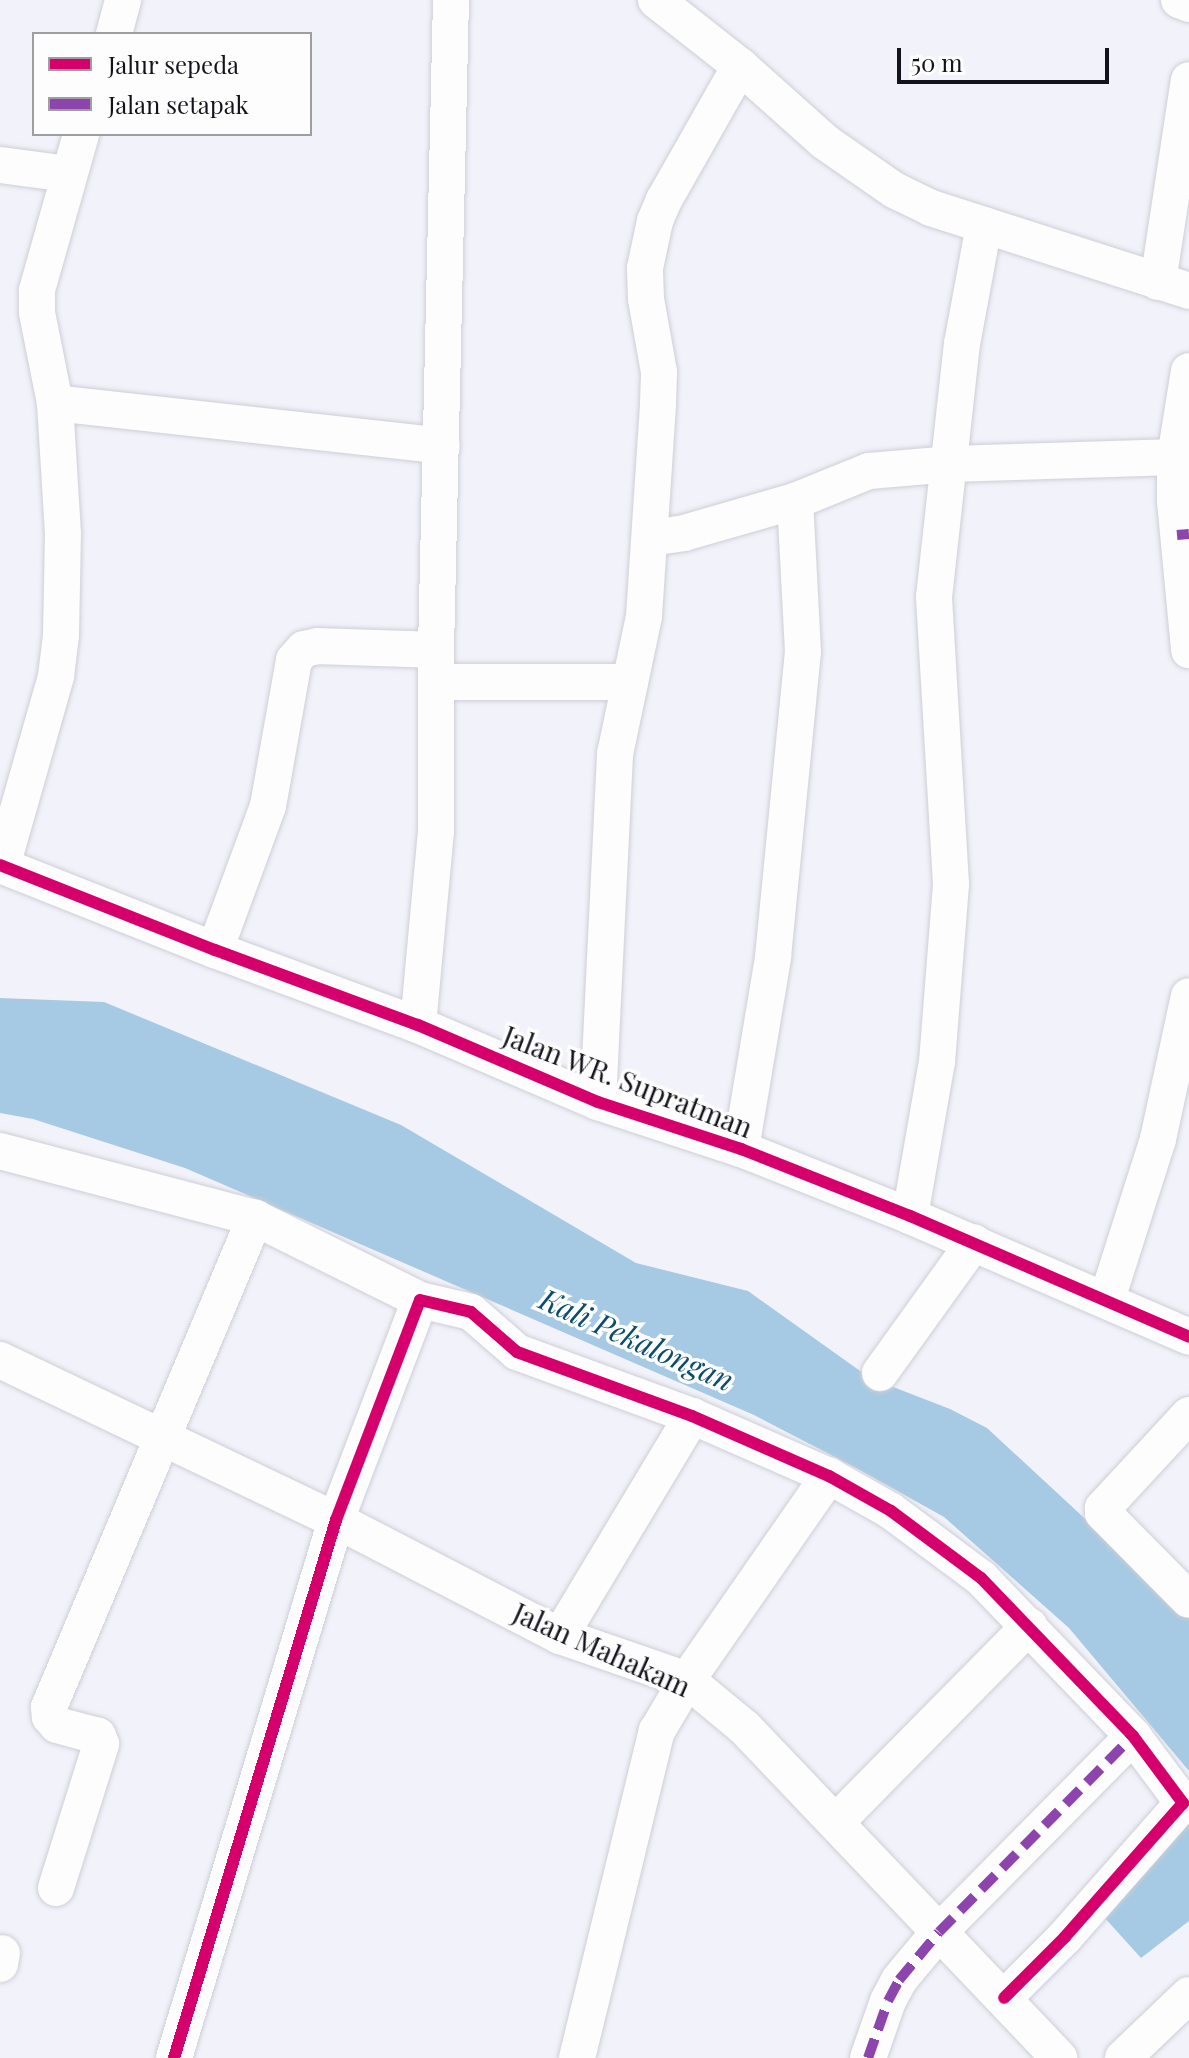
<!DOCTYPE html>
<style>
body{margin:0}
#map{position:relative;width:1189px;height:2058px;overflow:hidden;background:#f2f2fa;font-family:"Playfair Display",serif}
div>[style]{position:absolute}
.water>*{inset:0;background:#a6cae3}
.roads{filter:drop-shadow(0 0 2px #ceced6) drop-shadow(0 0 2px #ceced6)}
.minor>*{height:36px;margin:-18px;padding:0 18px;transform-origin:18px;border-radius:18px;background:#fdfdfe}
.quiet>*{height:10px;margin-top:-5px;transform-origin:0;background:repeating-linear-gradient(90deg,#8e44ad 0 20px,transparent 0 30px)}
.cycleway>*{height:12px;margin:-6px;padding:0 6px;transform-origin:6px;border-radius:6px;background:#d6006c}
span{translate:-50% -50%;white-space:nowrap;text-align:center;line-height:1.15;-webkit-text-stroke:7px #fdfdfd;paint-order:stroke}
.street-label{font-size:28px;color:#13131c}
.water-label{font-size:30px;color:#0b4d6c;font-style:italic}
.legend{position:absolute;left:32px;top:32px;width:280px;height:104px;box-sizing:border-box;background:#fdfdfd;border:2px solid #9f9fa3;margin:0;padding:10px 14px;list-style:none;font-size:24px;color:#13131c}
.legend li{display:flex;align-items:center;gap:16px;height:40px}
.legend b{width:40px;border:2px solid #9f9fa3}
.scale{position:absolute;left:897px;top:48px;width:212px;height:36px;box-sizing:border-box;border:4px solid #13131c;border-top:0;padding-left:10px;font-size:24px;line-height:28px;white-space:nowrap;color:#13131c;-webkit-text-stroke:6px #fdfdfd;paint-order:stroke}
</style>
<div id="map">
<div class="water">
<div style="clip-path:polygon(0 998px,104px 1002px,401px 1125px,636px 1263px,748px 1291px,870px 1378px,950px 1409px,987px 1428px,1189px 1615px,1189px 1771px,1069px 1628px,944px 1517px,856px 1468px,754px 1415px,185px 1168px,33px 1119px,0 1113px)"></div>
<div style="clip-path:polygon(1189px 1800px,1189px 1921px,1141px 1958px,1094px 1906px)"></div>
</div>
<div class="roads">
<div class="minor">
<div style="left:656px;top:0;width:107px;rotate:38.2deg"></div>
<div style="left:740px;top:66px;width:114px;rotate:41.8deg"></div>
<div style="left:825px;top:142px;width:84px;rotate:34.8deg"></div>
<div style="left:894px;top:190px;width:41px;rotate:25.9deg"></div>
<div style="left:931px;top:208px;width:271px;rotate:17.8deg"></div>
<div style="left:1179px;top:0;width:11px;rotate:22deg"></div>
<div style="left:114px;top:34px;width:35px;rotate:-75deg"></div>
<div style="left:0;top:165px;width:69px;rotate:7.5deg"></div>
<div style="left:1158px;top:282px;width:204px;rotate:-81.3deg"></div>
<div style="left:1189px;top:371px;width:87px;rotate:99.2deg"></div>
<div style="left:1175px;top:457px;width:44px;rotate:90deg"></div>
<div style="left:1175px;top:501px;width:150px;rotate:84.6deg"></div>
<div style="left:55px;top:403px;width:389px;rotate:6.3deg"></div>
<div style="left:650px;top:538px;width:34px;rotate:-8deg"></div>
<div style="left:684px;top:533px;width:116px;rotate:-16.1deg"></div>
<div style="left:795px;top:501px;width:80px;rotate:-22.1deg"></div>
<div style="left:869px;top:471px;width:83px;rotate:-4.8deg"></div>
<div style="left:952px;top:464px;width:223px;rotate:-1.8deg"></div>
<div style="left:436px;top:682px;width:194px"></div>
<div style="left:0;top:865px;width:231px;rotate:21.6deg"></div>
<div style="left:215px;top:950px;width:216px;rotate:20.3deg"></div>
<div style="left:418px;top:1025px;width:196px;rotate:23.2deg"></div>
<div style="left:598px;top:1102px;width:151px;rotate:18.2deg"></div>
<div style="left:741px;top:1149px;width:182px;rotate:21.6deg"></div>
<div style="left:910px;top:1216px;width:304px;rotate:23.4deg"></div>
<div style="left:2px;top:866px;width:198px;rotate:-74.1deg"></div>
<div style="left:56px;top:676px;width:40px;rotate:-82.9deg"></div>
<div style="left:61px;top:636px;width:102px;rotate:-88.9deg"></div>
<div style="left:63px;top:534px;width:131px;rotate:-93.5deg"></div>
<div style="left:55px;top:403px;width:92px;rotate:-101.3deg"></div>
<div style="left:37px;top:313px;width:23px;rotate:-90deg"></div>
<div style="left:37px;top:290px;width:162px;rotate:-74.2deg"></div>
<div style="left:215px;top:950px;width:153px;rotate:-69.8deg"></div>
<div style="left:268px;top:806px;width:148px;rotate:-79.9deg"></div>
<div style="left:294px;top:660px;width:15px;rotate:-48deg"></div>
<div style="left:304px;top:649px;width:14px;rotate:-12deg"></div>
<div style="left:318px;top:646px;width:118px;rotate:1.9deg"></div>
<div style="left:418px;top:1025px;width:194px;rotate:-84.7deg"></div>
<div style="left:436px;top:832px;width:182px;rotate:-90deg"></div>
<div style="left:436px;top:650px;width:650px;rotate:-88.68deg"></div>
<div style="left:598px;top:1102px;width:348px;rotate:-87.2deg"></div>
<div style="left:615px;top:754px;width:141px;rotate:-78.1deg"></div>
<div style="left:644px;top:616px;width:213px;rotate:-86.2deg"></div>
<div style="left:658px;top:403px;width:31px;rotate:-88deg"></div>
<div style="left:659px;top:372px;width:74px;rotate:-100.1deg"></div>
<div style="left:646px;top:299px;width:31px;rotate:-92deg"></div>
<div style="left:645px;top:268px;width:48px;rotate:-78deg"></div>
<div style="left:655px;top:221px;width:23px;rotate:-67deg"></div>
<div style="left:664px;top:200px;width:154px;rotate:-60.4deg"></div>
<div style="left:741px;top:1149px;width:195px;rotate:-80.5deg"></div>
<div style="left:773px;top:957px;width:306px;rotate:-84.4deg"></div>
<div style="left:803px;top:652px;width:151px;rotate:-93deg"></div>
<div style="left:0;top:1151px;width:264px;rotate:14.7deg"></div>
<div style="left:255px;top:1218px;width:184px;rotate:26.4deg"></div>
<div style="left:910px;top:1216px;width:156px;rotate:-80.1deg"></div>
<div style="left:937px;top:1062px;width:179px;rotate:-85.5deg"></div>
<div style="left:951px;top:884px;width:288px;rotate:-93.4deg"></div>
<div style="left:934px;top:597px;width:255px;rotate:-83.7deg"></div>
<div style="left:962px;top:344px;width:121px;rotate:-79.5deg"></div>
<div style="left:1107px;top:1299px;width:168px;rotate:-72.3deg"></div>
<div style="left:1158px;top:1139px;width:146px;rotate:-77.8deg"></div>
<div style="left:0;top:1360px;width:372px;rotate:25.5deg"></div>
<div style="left:336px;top:1520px;width:252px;rotate:27.4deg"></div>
<div style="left:560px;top:1636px;width:134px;rotate:19.1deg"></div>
<div style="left:687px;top:1680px;width:75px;rotate:39.6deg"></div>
<div style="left:745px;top:1728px;width:456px;rotate:46.4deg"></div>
<div style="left:880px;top:1373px;width:161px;rotate:-54.3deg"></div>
<div style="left:1189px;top:1415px;width:127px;rotate:132.8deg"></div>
<div style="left:1103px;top:1508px;width:5px;rotate:90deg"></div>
<div style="left:1103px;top:1513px;width:122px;rotate:45.3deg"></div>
<div style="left:560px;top:1636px;width:257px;rotate:-59deg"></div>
<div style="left:837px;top:1821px;width:274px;rotate:-45.4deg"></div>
<div style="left:56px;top:1888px;width:151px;rotate:-72.6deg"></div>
<div style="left:101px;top:1744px;width:9px;rotate:-111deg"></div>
<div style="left:98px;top:1736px;width:42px;rotate:-165deg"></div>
<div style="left:57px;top:1725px;width:11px;rotate:-131deg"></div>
<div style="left:50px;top:1717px;width:10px;rotate:-96deg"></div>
<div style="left:49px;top:1707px;width:531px;rotate:-67.16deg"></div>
<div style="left:0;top:1964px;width:11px;rotate:-80deg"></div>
<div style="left:174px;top:2058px;width:562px;rotate:-73.24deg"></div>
<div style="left:336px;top:1520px;width:235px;rotate:-69.1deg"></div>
<div style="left:420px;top:1300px;width:52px;rotate:13.2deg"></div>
<div style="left:471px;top:1312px;width:61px;rotate:41deg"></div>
<div style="left:517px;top:1352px;width:186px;rotate:20.1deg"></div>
<div style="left:692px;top:1416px;width:150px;rotate:23.7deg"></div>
<div style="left:829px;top:1476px;width:71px;rotate:29.4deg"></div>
<div style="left:891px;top:1511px;width:112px;rotate:36.7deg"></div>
<div style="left:981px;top:1578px;width:219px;rotate:46.1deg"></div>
<div style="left:1133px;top:1736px;width:84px;rotate:53.3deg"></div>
<div style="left:1183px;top:1803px;width:179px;rotate:131.4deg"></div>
<div style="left:1065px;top:1937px;width:86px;rotate:135deg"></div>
<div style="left:577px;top:2058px;width:337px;rotate:-76.3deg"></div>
<div style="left:657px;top:1731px;width:59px;rotate:-59.5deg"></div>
<div style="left:687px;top:1680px;width:249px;rotate:-55.2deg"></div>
<div style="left:868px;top:2058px;width:60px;rotate:-70.7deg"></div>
<div style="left:888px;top:2001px;width:24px;rotate:-62deg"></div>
<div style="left:899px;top:1980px;width:62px;rotate:-50.2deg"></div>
<div style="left:939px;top:1932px;width:276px;rotate:-45.3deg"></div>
<div style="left:1123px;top:2058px;width:91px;rotate:-43.7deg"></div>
</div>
</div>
<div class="quiet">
<div style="left:1177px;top:535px;width:12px;rotate:-5deg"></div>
<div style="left:868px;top:2058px;width:60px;rotate:-70.7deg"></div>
<div style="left:888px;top:2001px;width:24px;rotate:-62deg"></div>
<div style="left:899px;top:1980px;width:62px;rotate:-50.2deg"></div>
<div style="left:939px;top:1932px;width:276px;rotate:-45.3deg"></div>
</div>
<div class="cycleway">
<div style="left:0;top:865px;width:231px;rotate:21.6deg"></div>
<div style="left:215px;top:950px;width:216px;rotate:20.3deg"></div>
<div style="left:418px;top:1025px;width:196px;rotate:23.2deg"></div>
<div style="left:598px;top:1102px;width:151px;rotate:18.2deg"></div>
<div style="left:741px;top:1149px;width:182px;rotate:21.6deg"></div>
<div style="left:910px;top:1216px;width:304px;rotate:23.4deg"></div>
<div style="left:174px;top:2058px;width:562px;rotate:-73.24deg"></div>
<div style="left:336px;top:1520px;width:235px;rotate:-69.1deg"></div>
<div style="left:420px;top:1300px;width:52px;rotate:13.2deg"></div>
<div style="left:471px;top:1312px;width:61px;rotate:41deg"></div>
<div style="left:517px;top:1352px;width:186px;rotate:20.1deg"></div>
<div style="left:692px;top:1416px;width:150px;rotate:23.7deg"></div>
<div style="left:829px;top:1476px;width:71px;rotate:29.4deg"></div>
<div style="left:891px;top:1511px;width:112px;rotate:36.7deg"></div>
<div style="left:981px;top:1578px;width:219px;rotate:46.1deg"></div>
<div style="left:1133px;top:1736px;width:84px;rotate:53.3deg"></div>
<div style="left:1183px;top:1803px;width:179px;rotate:131.4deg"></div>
<div style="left:1065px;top:1937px;width:86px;rotate:135deg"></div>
</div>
<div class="street-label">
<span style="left:628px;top:1081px;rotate:21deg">Jalan WR. Supratman</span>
<span style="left:602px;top:1649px;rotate:24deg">Jalan Mahakam</span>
</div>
<div class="water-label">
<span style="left:637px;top:1339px;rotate:24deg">Kali Pekalongan</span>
</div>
<ul class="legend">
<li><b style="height:10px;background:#d6006c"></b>Jalur sepeda</li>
<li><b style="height:10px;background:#8e44ad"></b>Jalan setapak</li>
</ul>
<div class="scale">50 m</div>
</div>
